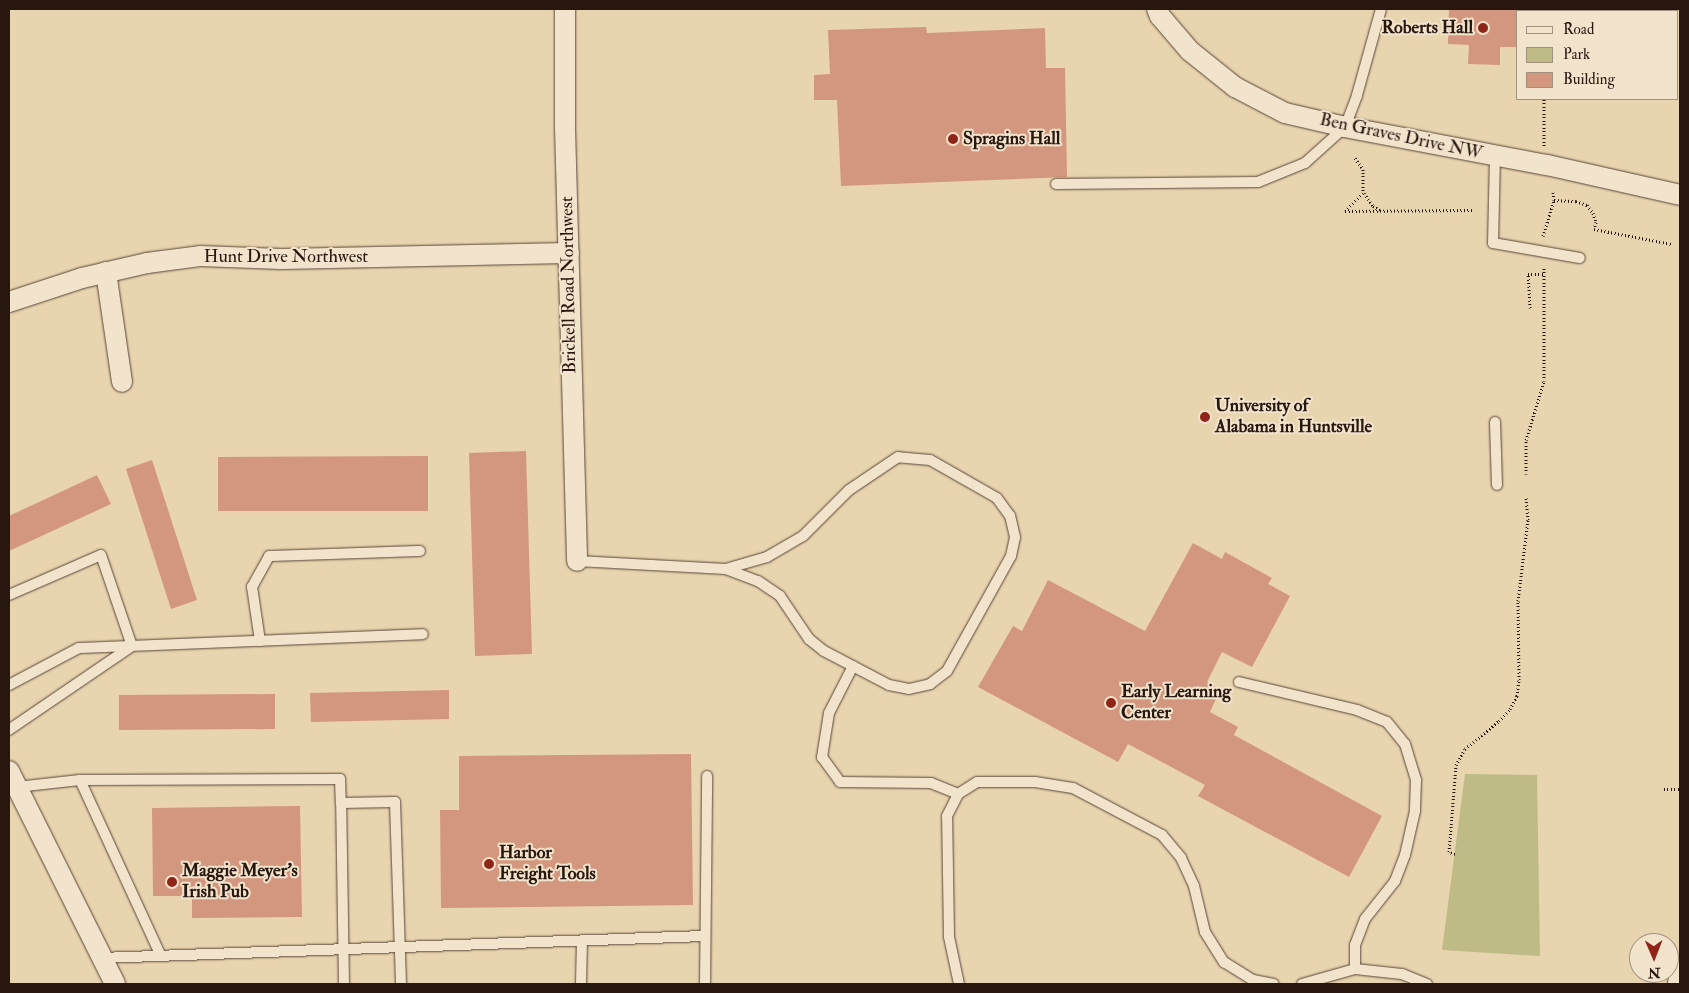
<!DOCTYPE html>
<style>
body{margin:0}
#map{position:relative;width:1689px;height:993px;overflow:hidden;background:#e9d4b0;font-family:"IM FELL Double Pica",serif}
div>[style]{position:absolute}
.green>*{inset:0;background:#bebb86}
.building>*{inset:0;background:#d3977f}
.path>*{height:3px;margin-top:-1.5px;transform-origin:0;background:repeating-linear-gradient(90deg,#28170e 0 1px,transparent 0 3.5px)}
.roads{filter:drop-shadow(0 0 1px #584636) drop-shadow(0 0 1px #584636)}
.service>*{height:10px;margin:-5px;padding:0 5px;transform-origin:5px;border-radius:5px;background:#f1e3cc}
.minor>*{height:20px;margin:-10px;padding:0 10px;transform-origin:10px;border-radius:10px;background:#f1e3cc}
.dots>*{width:14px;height:14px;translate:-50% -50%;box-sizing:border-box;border:2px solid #f1e3cc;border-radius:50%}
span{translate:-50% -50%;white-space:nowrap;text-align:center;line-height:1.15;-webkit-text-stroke:4px #f1e3cc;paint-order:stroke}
.poi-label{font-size:18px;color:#28170e;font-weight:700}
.right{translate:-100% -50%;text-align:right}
.left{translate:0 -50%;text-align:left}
.street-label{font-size:18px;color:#28170e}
.frame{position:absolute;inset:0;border:10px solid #28170e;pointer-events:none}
.legend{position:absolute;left:1516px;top:10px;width:162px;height:90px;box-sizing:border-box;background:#f1e3cc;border:1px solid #a19180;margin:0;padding:6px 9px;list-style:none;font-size:15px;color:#28170e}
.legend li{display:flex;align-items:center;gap:10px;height:25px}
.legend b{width:25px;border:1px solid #a19180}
.north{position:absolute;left:1629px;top:933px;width:50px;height:50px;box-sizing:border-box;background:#f1e3cc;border:1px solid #a19180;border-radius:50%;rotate:179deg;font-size:14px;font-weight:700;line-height:20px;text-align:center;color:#28170e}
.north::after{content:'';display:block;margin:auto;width:18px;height:22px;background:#8f2418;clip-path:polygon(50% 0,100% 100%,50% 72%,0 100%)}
</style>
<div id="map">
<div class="green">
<div style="clip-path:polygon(1465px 774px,1537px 775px,1540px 956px,1442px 950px)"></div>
</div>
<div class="building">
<div style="clip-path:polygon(1449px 9px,1518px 9px,1518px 47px,1500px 47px,1500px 65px,1468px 64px,1469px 45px,1448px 44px)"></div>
<div style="clip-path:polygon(926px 27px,927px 33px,1045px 28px,1046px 68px,1065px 68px,1067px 177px,841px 186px,837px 100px,814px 100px,814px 75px,830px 74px,828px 30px)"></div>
<div style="clip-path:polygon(526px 451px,532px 654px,475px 656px,469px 453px)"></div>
<div style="clip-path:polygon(428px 456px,428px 511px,218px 511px,218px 457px)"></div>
<div style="clip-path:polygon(152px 460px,197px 600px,171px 609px,126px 469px)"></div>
<div style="clip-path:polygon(97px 475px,111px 504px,9px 551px,9px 516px)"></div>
<div style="clip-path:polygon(1193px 543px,1222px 559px,1225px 552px,1272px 578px,1268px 584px,1290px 596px,1252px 667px,1222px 652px,1207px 682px,1220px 690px,1210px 712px,1238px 727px,1234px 735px,1382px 816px,1349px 877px,1198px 796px,1205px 785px,1128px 744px,1118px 762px,978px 687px,1013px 626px,1022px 631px,1048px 580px,1145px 631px)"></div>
<div style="clip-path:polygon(449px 690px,449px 719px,311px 722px,310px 693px)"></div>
<div style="clip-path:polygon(275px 694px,275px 729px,119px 730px,119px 695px)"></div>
<div style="clip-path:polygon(691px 754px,693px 905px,441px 908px,440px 810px,459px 810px,459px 756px)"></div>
<div style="clip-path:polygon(300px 806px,302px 917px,192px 918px,192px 896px,153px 896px,152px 808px)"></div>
</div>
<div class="path">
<div style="left:1544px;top:146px;width:47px;rotate:-90deg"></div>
<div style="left:1355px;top:158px;width:14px;rotate:54deg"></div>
<div style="left:1363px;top:169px;width:24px;rotate:90deg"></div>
<div style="left:1363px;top:193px;width:25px;rotate:135deg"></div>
<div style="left:1345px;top:211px;width:127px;rotate:-0.5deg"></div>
<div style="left:1364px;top:193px;width:16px;rotate:55deg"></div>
<div style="left:1373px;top:206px;width:10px;rotate:29deg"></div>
<div style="left:1554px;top:200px;width:22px;rotate:3deg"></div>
<div style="left:1576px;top:201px;width:12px;rotate:20deg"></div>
<div style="left:1587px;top:205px;width:10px;rotate:53deg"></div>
<div style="left:1593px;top:213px;width:9px;rotate:72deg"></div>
<div style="left:1596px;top:222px;width:7px;rotate:106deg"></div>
<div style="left:1594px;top:229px;width:79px;rotate:10.9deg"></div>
<div style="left:1543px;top:236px;width:38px;rotate:-73deg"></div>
<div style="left:1554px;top:200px;width:8px;rotate:-97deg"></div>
<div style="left:1530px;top:308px;width:34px;rotate:-93deg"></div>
<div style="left:1528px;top:274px;width:15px"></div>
<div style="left:1526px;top:474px;width:34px;rotate:-90deg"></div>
<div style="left:1526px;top:440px;width:62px;rotate:-73deg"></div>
<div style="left:1544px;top:381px;width:114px;rotate:-90deg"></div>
<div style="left:1664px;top:789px;width:16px"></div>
<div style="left:1455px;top:854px;width:6px;rotate:-162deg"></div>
<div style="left:1449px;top:852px;width:87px;rotate:-85.4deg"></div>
<div style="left:1456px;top:765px;width:18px;rotate:-61deg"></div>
<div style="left:1465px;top:749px;width:44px;rotate:-39.5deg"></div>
<div style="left:1499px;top:721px;width:16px;rotate:-47deg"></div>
<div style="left:1510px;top:709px;width:15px;rotate:-62deg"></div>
<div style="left:1517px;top:696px;width:16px;rotate:-83deg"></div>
<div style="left:1519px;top:680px;width:79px;rotate:-90.7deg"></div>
<div style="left:1518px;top:601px;width:82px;rotate:-83deg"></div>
<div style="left:1528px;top:520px;width:24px;rotate:-95deg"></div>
</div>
<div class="roads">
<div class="service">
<div style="left:1495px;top:156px;width:87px;rotate:91.3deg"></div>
<div style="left:1493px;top:243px;width:88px;rotate:9.8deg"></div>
<div style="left:1056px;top:184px;width:202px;rotate:-0.6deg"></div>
<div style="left:1258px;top:182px;width:51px;rotate:-22deg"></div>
<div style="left:1305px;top:163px;width:54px;rotate:-42deg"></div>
<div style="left:1345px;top:127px;width:34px;rotate:-69deg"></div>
<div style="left:1357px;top:95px;width:89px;rotate:-74.4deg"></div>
<div style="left:1495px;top:422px;width:63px;rotate:88.2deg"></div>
<div style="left:577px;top:561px;width:149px;rotate:3.1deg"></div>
<div style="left:726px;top:569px;width:34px;rotate:21deg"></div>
<div style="left:758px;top:581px;width:27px;rotate:34deg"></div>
<div style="left:780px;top:596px;width:52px;rotate:56deg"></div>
<div style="left:809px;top:639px;width:19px;rotate:39deg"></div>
<div style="left:824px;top:651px;width:73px;rotate:27.6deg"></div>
<div style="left:889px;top:685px;width:20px;rotate:11deg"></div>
<div style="left:909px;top:689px;width:22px;rotate:-13deg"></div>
<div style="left:930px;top:684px;width:21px;rotate:-37deg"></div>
<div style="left:947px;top:671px;width:132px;rotate:-60.9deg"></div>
<div style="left:1011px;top:556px;width:19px;rotate:-78deg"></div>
<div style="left:1015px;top:537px;width:22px;rotate:-103deg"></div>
<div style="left:1010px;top:516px;width:22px;rotate:-126deg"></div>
<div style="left:997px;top:498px;width:77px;rotate:-150.4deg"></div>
<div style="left:930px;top:460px;width:32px;rotate:-175deg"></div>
<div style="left:898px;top:457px;width:59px;rotate:146deg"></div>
<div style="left:849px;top:490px;width:65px;rotate:135deg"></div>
<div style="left:803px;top:536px;width:42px;rotate:149.7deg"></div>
<div style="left:767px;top:557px;width:43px;rotate:163.7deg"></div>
<div style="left:9px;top:595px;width:100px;rotate:-23.5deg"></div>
<div style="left:101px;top:555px;width:96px;rotate:71.2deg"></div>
<div style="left:132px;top:646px;width:149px;rotate:145.7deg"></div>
<div style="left:260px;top:641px;width:55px;rotate:-98.4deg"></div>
<div style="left:252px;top:587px;width:35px;rotate:-61deg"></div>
<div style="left:269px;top:556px;width:151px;rotate:-1.9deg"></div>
<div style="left:853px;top:666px;width:53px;rotate:117.1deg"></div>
<div style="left:829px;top:713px;width:45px;rotate:99deg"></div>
<div style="left:822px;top:757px;width:31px;rotate:54deg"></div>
<div style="left:840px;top:782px;width:91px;rotate:0.6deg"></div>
<div style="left:931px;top:783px;width:29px;rotate:22deg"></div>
<div style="left:1239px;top:682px;width:121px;rotate:13.3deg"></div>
<div style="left:1357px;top:710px;width:32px;rotate:22deg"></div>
<div style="left:1387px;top:722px;width:28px;rotate:51deg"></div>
<div style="left:1405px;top:744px;width:38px;rotate:73deg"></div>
<div style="left:1416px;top:780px;width:31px;rotate:92deg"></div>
<div style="left:1415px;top:811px;width:45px;rotate:102.8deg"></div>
<div style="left:1405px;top:855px;width:28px;rotate:111deg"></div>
<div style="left:1395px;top:881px;width:48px;rotate:128.3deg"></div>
<div style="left:1365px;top:919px;width:28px;rotate:111deg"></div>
<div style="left:1355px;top:945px;width:24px;rotate:90deg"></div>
<div style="left:9px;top:685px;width:79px;rotate:-27.9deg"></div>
<div style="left:79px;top:648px;width:344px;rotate:-2.3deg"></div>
<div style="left:80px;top:780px;width:260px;rotate:-0.2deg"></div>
<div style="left:340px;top:779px;width:24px;rotate:88deg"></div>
<div style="left:17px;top:787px;width:63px;rotate:-6.3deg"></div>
<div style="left:80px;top:780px;width:192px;rotate:65.3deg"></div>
<div style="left:101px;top:958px;width:604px;rotate:-2.09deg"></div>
<div style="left:344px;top:984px;width:181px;rotate:-90.9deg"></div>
<div style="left:341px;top:803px;width:54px;rotate:-1.1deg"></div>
<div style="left:395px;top:802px;width:182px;rotate:88.1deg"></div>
<div style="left:581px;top:984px;width:43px;rotate:-88.7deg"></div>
<div style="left:705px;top:984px;width:208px;rotate:-89.4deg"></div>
<div style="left:959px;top:984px;width:48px;rotate:-102deg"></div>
<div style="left:949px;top:937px;width:121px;rotate:-90.9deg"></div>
<div style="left:947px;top:816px;width:25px;rotate:-63deg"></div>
<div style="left:958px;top:794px;width:22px;rotate:-32deg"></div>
<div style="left:977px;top:782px;width:58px"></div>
<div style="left:1035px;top:782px;width:38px;rotate:9deg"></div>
<div style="left:1073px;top:788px;width:101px;rotate:27.8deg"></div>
<div style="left:1162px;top:835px;width:30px;rotate:50deg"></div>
<div style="left:1181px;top:858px;width:31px;rotate:65deg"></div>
<div style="left:1194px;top:886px;width:47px;rotate:76.6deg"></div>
<div style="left:1205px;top:932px;width:36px;rotate:58deg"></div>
<div style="left:1224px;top:962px;width:34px;rotate:32deg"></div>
<div style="left:1253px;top:980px;width:21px;rotate:11deg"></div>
<div style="left:1302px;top:984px;width:55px;rotate:-15.8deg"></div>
<div style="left:1355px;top:969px;width:47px;rotate:6.1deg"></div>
<div style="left:1402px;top:974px;width:27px;rotate:22deg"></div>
</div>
<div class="minor">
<div style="left:565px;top:9px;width:119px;rotate:90deg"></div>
<div style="left:565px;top:128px;width:433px;rotate:88.4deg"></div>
<div style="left:1157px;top:9px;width:8px;rotate:67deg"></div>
<div style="left:1160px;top:16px;width:46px;rotate:49.4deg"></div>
<div style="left:1190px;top:51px;width:58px;rotate:38.7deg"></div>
<div style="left:1235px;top:87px;width:56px;rotate:27.5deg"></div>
<div style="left:1285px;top:113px;width:62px;rotate:13.1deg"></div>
<div style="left:1345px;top:127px;width:206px;rotate:10.7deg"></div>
<div style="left:1547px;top:165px;width:136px;rotate:12.7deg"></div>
<div style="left:106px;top:272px;width:111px;rotate:81.7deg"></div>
<div style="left:9px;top:302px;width:77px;rotate:-18.2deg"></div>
<div style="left:82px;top:278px;width:67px;rotate:-13deg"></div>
<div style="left:147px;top:263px;width:53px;rotate:-7.5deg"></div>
<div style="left:200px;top:256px;width:81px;rotate:2.1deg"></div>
<div style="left:281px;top:259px;width:288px;rotate:-1.2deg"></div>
<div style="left:9px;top:771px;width:238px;rotate:63.5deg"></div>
<div style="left:1678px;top:984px;width:16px;rotate:-83deg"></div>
</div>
</div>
<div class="dots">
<div style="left:1483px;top:28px;background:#8f2418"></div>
<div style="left:953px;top:139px;background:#8f2418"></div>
<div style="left:1205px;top:417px;background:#8f2418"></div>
<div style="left:1111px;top:703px;background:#8f2418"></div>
<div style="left:489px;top:864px;background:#8f2418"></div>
<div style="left:172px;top:882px;background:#8f2418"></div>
</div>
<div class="poi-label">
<span class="right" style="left:1473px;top:28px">Roberts Hall</span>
<span class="left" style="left:963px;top:139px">Spragins Hall</span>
<span class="left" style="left:1215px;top:417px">University of<br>Alabama in Huntsville</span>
<span class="left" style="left:1121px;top:703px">Early Learning<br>Center</span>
<span class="left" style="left:499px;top:864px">Harbor<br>Freight Tools</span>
<span class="left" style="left:182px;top:882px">Maggie Meyer's<br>Irish Pub</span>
</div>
<div class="street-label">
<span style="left:1401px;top:137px;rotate:12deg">Ben Graves Drive NW</span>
<span style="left:286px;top:257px">Hunt Drive Northwest</span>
<span style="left:569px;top:285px;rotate:-91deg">Brickell Road Northwest</span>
</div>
<div class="frame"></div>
<ul class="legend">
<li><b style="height:6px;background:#f1e3cc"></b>Road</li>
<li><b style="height:14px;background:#bebb86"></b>Park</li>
<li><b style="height:14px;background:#d3977f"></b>Building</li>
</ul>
<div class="north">N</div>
</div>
